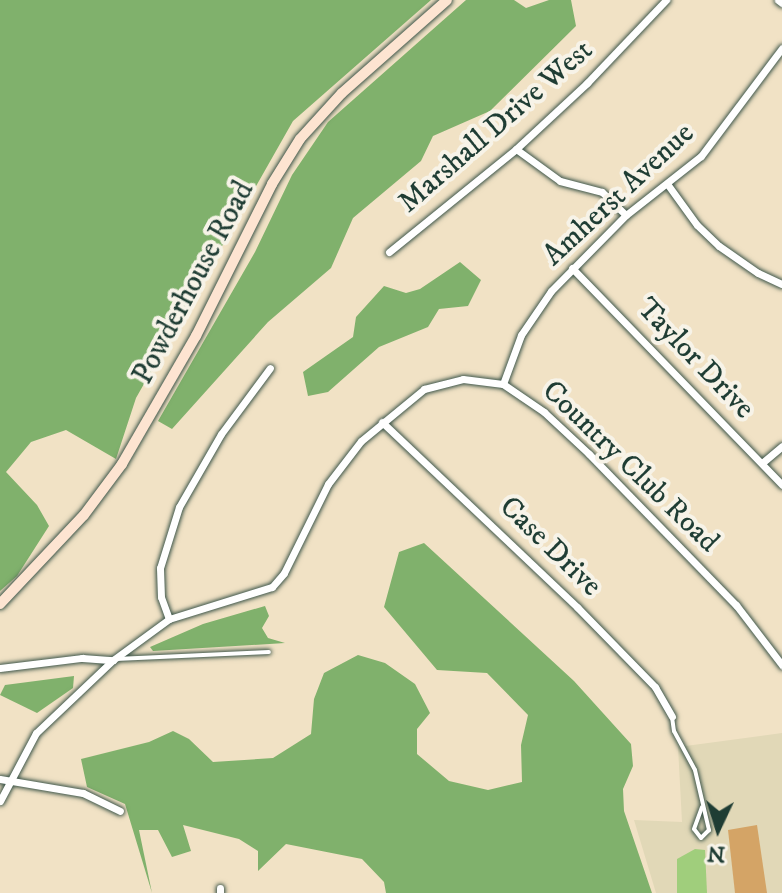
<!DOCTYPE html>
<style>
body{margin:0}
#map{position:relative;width:782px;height:893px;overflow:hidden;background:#f1e2c5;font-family:"IM FELL DW Pica",serif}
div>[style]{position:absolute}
.built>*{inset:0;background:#e1d8b7}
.green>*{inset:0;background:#a0ce7c}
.forest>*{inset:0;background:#80b16c}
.building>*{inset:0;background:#d4a466}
.roads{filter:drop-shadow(0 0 2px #3e564a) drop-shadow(0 0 2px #3e564a)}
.lane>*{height:4px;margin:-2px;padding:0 2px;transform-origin:2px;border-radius:2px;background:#fff}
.street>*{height:7px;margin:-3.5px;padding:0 3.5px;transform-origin:3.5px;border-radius:3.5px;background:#fff}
.secondary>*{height:10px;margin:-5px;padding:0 5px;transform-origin:5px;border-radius:5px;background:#fde4d1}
span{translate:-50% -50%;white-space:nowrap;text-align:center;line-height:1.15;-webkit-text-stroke:8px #f7f3e8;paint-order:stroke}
.street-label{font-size:30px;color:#1f3d34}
.north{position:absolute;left:678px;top:789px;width:80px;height:80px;-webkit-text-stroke:6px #f7f3e8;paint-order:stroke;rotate:184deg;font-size:22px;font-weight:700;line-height:32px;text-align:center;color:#1f3d34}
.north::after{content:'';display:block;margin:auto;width:28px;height:36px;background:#1f3d34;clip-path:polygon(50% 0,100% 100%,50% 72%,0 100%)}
</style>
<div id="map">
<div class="built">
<div style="clip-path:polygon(782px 733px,782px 893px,656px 893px,634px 820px,682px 822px,678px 747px)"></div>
</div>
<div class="green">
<div style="clip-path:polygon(695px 849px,705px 850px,707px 893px,677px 893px,677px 859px)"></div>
</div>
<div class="forest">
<div style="clip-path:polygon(0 0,431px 0,293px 121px,136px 398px,116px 459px,66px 430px,31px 442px,6px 472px,37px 505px,49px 526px,17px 576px,0 591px)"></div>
<div style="clip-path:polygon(466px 0,514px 0,526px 8px,549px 0,571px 0,576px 26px,490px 111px,433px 136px,421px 161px,353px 218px,331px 268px,268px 322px,172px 429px,158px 421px,255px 252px,292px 175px,328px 122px)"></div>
<div style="clip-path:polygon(460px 262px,481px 280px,468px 306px,439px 309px,428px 327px,379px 347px,328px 392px,308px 396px,303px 372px,353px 337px,356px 317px,384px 286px,406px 293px,420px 289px)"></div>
<div style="clip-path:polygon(424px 543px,574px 681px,631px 744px,633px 766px,623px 789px,624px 811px,652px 893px,386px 893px,384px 882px,362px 859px,286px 844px,258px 871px,258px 851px,239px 839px,183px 825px,191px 851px,172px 857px,158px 830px,139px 830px,152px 893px,125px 804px,87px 787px,81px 759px,149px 742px,173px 731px,189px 739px,213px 762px,273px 758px,311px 734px,314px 699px,324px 673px,358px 655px,385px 663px,415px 684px,430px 713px,417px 729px,417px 754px,449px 781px,488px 790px,522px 782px,521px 745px,528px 715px,487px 673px,437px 670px,384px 607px,399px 552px)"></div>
<div style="clip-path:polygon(265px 606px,269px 616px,262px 628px,268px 638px,285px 643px,153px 651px,150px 647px,203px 624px)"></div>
<div style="clip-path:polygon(74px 676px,73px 688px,37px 713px,0 695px,5px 685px)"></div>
</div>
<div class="building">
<div style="clip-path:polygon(757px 825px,767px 893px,735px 893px,728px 830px)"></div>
</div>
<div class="roads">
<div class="lane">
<div style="left:116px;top:659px;width:153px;rotate:-2.6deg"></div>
<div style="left:672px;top:717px;width:14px;rotate:82deg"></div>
<div style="left:674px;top:731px;width:44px;rotate:61.7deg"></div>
<div style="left:695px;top:770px;width:62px;rotate:76.9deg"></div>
<div style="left:709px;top:830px;width:11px;rotate:135deg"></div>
<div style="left:701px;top:838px;width:11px;rotate:-128deg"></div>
<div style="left:694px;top:829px;width:23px;rotate:-70deg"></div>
</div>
<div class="street">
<div style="left:778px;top:0;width:5px;rotate:37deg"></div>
<div style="left:516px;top:149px;width:54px;rotate:36deg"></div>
<div style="left:560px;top:181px;width:43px;rotate:14.7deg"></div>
<div style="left:602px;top:192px;width:33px;rotate:44deg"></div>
<div style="left:668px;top:185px;width:49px;rotate:54.1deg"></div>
<div style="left:697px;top:225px;width:30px;rotate:44deg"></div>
<div style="left:719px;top:246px;width:47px;rotate:34.7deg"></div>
<div style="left:758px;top:273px;width:26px;rotate:25deg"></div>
<div style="left:389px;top:252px;width:164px;rotate:-39deg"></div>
<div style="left:516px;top:149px;width:97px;rotate:-42.9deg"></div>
<div style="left:587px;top:83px;width:115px;rotate:-46.4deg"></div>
<div style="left:572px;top:268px;width:302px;rotate:45.9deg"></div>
<div style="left:503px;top:384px;width:52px;rotate:-69.8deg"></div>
<div style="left:521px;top:335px;width:53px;rotate:-55.7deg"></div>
<div style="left:551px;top:291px;width:107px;rotate:-45.4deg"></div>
<div style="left:626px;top:215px;width:95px;rotate:-38.2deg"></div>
<div style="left:701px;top:156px;width:135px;rotate:-53.1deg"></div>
<div style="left:382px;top:422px;width:269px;rotate:43.5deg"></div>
<div style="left:577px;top:607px;width:112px;rotate:45.7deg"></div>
<div style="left:655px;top:687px;width:34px;rotate:60deg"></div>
<div style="left:762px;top:463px;width:26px;rotate:-40deg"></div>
<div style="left:169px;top:619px;width:23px;rotate:-110deg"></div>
<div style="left:161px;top:597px;width:29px;rotate:-92deg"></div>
<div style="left:160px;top:568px;width:64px;rotate:-72.7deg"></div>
<div style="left:179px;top:507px;width:84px;rotate:-60.1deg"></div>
<div style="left:221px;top:434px;width:82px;rotate:-53.4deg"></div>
<div style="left:0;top:668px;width:83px;rotate:-7deg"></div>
<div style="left:82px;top:658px;width:31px;rotate:4deg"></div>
<div style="left:113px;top:660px;width:69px;rotate:-36.2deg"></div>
<div style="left:169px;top:619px;width:108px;rotate:-17.3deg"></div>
<div style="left:272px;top:587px;width:18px;rotate:-49deg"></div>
<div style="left:284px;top:573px;width:99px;rotate:-63.7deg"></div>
<div style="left:328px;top:484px;width:54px;rotate:-52.5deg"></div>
<div style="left:361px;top:441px;width:82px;rotate:-39.5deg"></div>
<div style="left:424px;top:389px;width:40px;rotate:-14.4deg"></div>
<div style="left:463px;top:379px;width:40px;rotate:7.1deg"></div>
<div style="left:503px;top:384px;width:50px;rotate:34.3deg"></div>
<div style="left:544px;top:412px;width:62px;rotate:43deg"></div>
<div style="left:589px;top:454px;width:211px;rotate:45.8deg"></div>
<div style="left:736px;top:605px;width:76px;rotate:52.5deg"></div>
<div style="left:0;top:779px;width:84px;rotate:9.6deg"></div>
<div style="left:83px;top:793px;width:41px;rotate:25.9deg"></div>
<div style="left:0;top:801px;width:77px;rotate:-62.1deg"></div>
<div style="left:36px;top:733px;width:106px;rotate:-43.5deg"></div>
<div style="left:220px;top:888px;width:5px;rotate:90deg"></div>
</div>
<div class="secondary">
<div style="left:0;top:604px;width:122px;rotate:-46.7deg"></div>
<div style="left:84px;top:515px;width:64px;rotate:-53.3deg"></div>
<div style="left:122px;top:464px;width:148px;rotate:-60deg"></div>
<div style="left:196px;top:336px;width:170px;rotate:-63.4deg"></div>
<div style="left:272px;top:184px;width:53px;rotate:-58.1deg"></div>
<div style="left:300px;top:139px;width:62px;rotate:-47.6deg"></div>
<div style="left:342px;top:93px;width:140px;rotate:-41.5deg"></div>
</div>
</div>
<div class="street-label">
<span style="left:496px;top:127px;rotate:-41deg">Marshall Drive West</span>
<span style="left:619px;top:195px;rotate:-43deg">Amherst Avenue</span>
<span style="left:194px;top:283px;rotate:-62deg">Powderhouse Road</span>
<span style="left:695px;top:359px;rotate:46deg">Taylor Drive</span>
<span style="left:630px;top:467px;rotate:44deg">Country Club Road</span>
<span style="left:550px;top:547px;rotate:44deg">Case Drive</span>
</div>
<div class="north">N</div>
</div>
